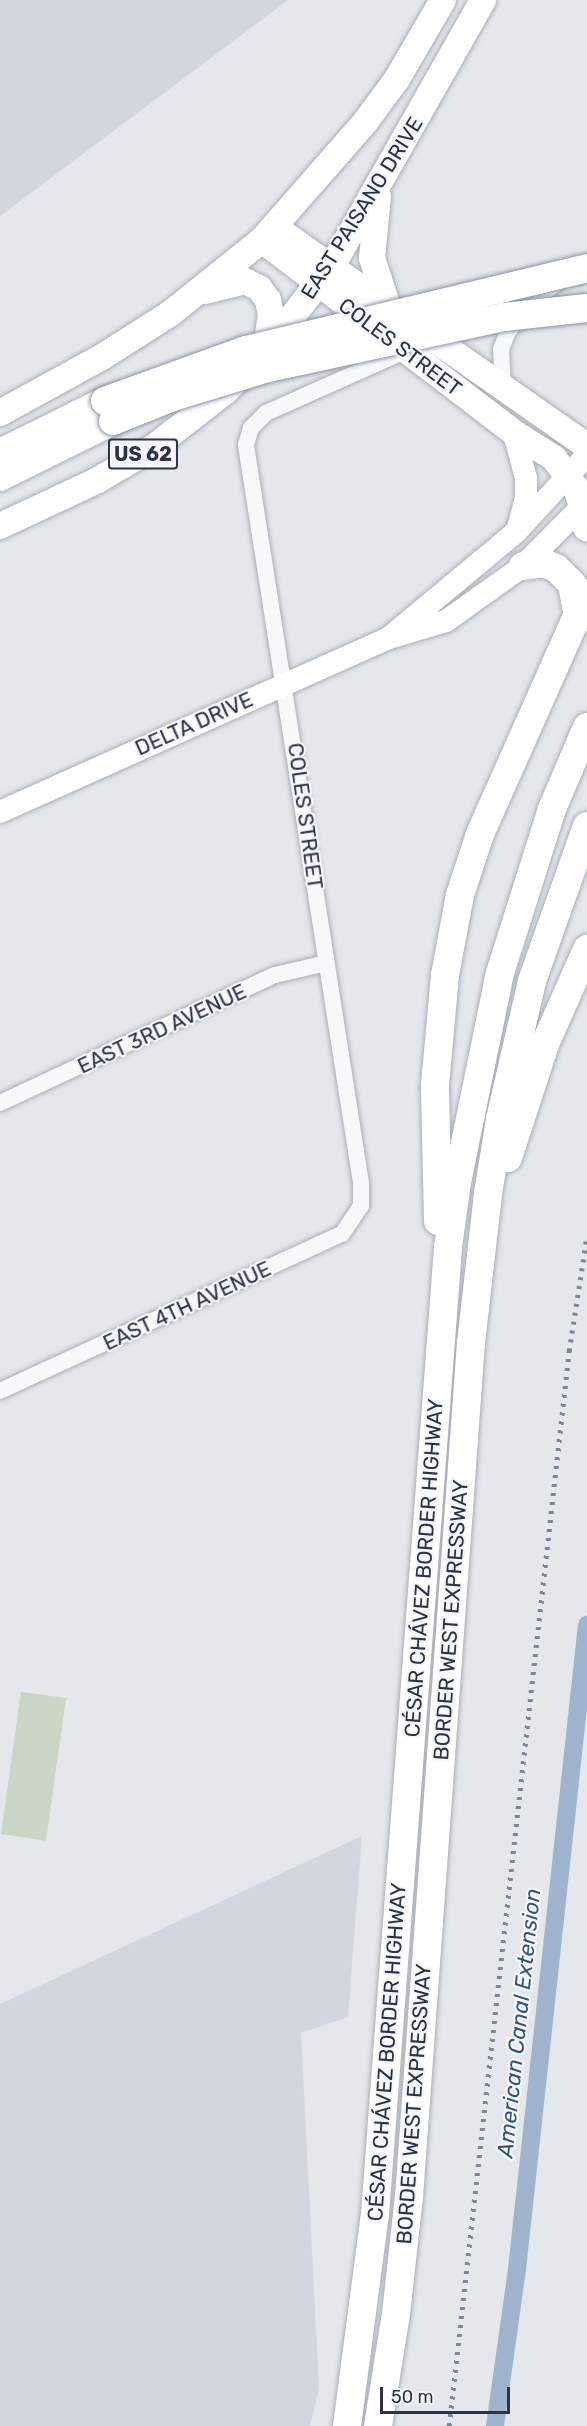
<!DOCTYPE html>
<meta charset="utf-8">
<style>
body{margin:0}
#map{position:relative;width:587px;height:2426px;overflow:hidden;background:#e4e7ec;font-family:Rubik,sans-serif}
div>[style]{position:absolute}
.built>*{inset:0;background:#d2d6de}
.green>*{inset:0;background:#c9d6c5}
.canal>*{height:18px;margin:-9px;padding:0 9px;transform-origin:9px;border-radius:9px;background:#9fb4cc}
.roads{filter:drop-shadow(0 0 2px #a9aeb7) drop-shadow(0 0 2px #a9aeb7)}
.street>*{height:16px;margin:-8px;padding:0 8px;transform-origin:8px;border-radius:8px;background:#f7f8fa}
.secondary>*{height:22px;margin:-11px;padding:0 11px;transform-origin:11px;border-radius:11px;background:#fff}
.primary>*{height:26px;margin:-13px;padding:0 13px;transform-origin:13px;border-radius:13px;background:#fff}
.highway>*{height:28px;margin:-14px;padding:0 14px;transform-origin:14px;border-radius:14px;background:#fff}
.rail>*{height:4.5px;margin-top:-2.25px;transform-origin:0;background:repeating-linear-gradient(90deg,#7d8696 0 3px,transparent 0 9px)}
.bridges{filter:drop-shadow(0 0 2px #8b94a3) drop-shadow(0 0 2px #8b94a3)}
.highway-bridge>*{height:28px;margin:-14px;padding:0 14px;transform-origin:14px;border-radius:14px;background:#fff}
span{translate:-50% -50%;white-space:nowrap;text-align:center;line-height:1.15;-webkit-text-stroke:4.5px #f4f6f9;paint-order:stroke}
.shield-label span{padding:2px 4px;background:#f4f6f9;border:2px solid;border-radius:4px;-webkit-text-stroke-width:0}
.shield-label{font-size:20px;color:#2b3445;font-weight:700}
.street-label{font-size:21px;color:#2b3445}
.water-label{font-size:22px;color:#34527a;font-style:italic}
.scale{position:absolute;left:380px;top:2387px;width:130px;height:27px;box-sizing:border-box;border:3px solid #2b3445;border-top:0;padding-left:8px;font-size:18px;line-height:21px;white-space:nowrap;color:#2b3445;-webkit-text-stroke:4px #f4f6f9;paint-order:stroke}
</style>
<div id="map">
<div class="built">
<div style="clip-path:polygon(0 0,288px 0,0 216px)"></div>
<div style="clip-path:polygon(362px 1836px,348px 2017px,301px 2033px,319px 2389px,310px 2426px,0 2426px,0 2004px)"></div>
</div>
<div class="green">
<div style="clip-path:polygon(21px 1692px,66px 1698px,46px 1841px,1px 1834px)"></div>
</div>
<div class="canal">
<div style="left:495px;top:2426px;width:159px;rotate:-82deg"></div>
<div style="left:517px;top:2269px;width:648px;rotate:-83.8deg"></div>
</div>
<div class="roads">
<div class="street">
<div style="left:503px;top:387px;width:38px;rotate:-93deg"></div>
<div style="left:501px;top:349px;width:18px;rotate:-68deg"></div>
<div style="left:508px;top:332px;width:29px;rotate:-55deg"></div>
<div style="left:525px;top:308px;width:42px;rotate:-38.2deg"></div>
<div style="left:0;top:1103px;width:303px;rotate:-25deg"></div>
<div style="left:275px;top:975px;width:53px;rotate:-13deg"></div>
<div style="left:0;top:1391px;width:376px;rotate:-24.7deg"></div>
<div style="left:342px;top:1234px;width:34px;rotate:-56deg"></div>
<div style="left:361px;top:1206px;width:23px;rotate:-90deg"></div>
<div style="left:361px;top:1183px;width:747px;rotate:-98.86deg"></div>
<div style="left:246px;top:445px;width:18px;rotate:-74deg"></div>
<div style="left:251px;top:428px;width:21px;rotate:-45deg"></div>
<div style="left:266px;top:413px;width:154px;rotate:-24.1deg"></div>
</div>
<div class="secondary">
<div style="left:514px;top:433px;width:47px;rotate:75.1deg"></div>
<div style="left:526px;top:478px;width:20px;rotate:90deg"></div>
<div style="left:526px;top:498px;width:31px;rotate:105deg"></div>
<div style="left:390px;top:637px;width:164px;rotate:-39.8deg"></div>
<div style="left:516px;top:532px;width:105px;rotate:-47.3deg"></div>
<div style="left:0;top:812px;width:426px;rotate:-24.1deg"></div>
<div style="left:389px;top:638px;width:59px;rotate:-16.6deg"></div>
<div style="left:446px;top:621px;width:95px;rotate:-35.5deg"></div>
<div style="left:523px;top:566px;width:91px;rotate:-45.4deg"></div>
</div>
<div class="primary">
<div style="left:378px;top:196px;width:62px;rotate:95.5deg"></div>
<div style="left:372px;top:258px;width:48px;rotate:71.9deg"></div>
<div style="left:274px;top:227px;width:382px;rotate:35deg"></div>
<div style="left:262px;top:240px;width:317px;rotate:37.4deg"></div>
<div style="left:514px;top:433px;width:47px;rotate:32deg"></div>
<div style="left:554px;top:458px;width:37px;rotate:54deg"></div>
<div style="left:576px;top:488px;width:19px;rotate:72deg"></div>
<div style="left:206px;top:291px;width:40px;rotate:-14.4deg"></div>
<div style="left:245px;top:281px;width:16px;rotate:27deg"></div>
<div style="left:259px;top:288px;width:15px;rotate:53deg"></div>
<div style="left:268px;top:300px;width:15px;rotate:79deg"></div>
<div style="left:271px;top:315px;width:33px;rotate:99deg"></div>
<div style="left:0;top:413px;width:116px;rotate:-28.8deg"></div>
<div style="left:102px;top:357px;width:82px;rotate:-32.5deg"></div>
<div style="left:171px;top:313px;width:117px;rotate:-38.7deg"></div>
<div style="left:262px;top:240px;width:158px;rotate:-48.8deg"></div>
<div style="left:366px;top:121px;width:52px;rotate:-53.6deg"></div>
<div style="left:397px;top:79px;width:91px;rotate:-59.8deg"></div>
<div style="left:0;top:526px;width:108px;rotate:-25.1deg"></div>
<div style="left:98px;top:480px;width:65px;rotate:-30.5deg"></div>
<div style="left:154px;top:447px;width:91px;rotate:-37.9deg"></div>
<div style="left:226px;top:391px;width:56px;rotate:-45.7deg"></div>
<div style="left:265px;top:351px;width:108px;rotate:-51.8deg"></div>
<div style="left:332px;top:266px;width:306px;rotate:-60.4deg"></div>
</div>
<div class="highway">
<div style="left:0;top:453px;width:117px;rotate:-26.3deg"></div>
<div style="left:0;top:477px;width:126px;rotate:-26.4deg"></div>
<div style="left:582px;top:506px;width:22px;rotate:77deg"></div>
<div style="left:523px;top:566px;width:21px;rotate:-8deg"></div>
<div style="left:544px;top:563px;width:13px;rotate:23deg"></div>
<div style="left:556px;top:568px;width:23px;rotate:45deg"></div>
<div style="left:572px;top:584px;width:36px;rotate:80deg"></div>
<div style="left:508px;top:1158px;width:120px;rotate:-72deg"></div>
<div style="left:545px;top:1044px;width:104px;rotate:-66.1deg"></div>
<div style="left:438px;top:1221px;width:136px;rotate:-91.3deg"></div>
<div style="left:435px;top:1085px;width:110px;rotate:-84.8deg"></div>
<div style="left:445px;top:975px;width:81px;rotate:-79.4deg"></div>
<div style="left:460px;top:895px;width:64px;rotate:-71.8deg"></div>
<div style="left:480px;top:834px;width:263px;rotate:-66deg"></div>
<div style="left:347px;top:2426px;width:214px;rotate:-82.5deg"></div>
<div style="left:375px;top:2214px;width:970px;rotate:-85.68deg"></div>
<div style="left:448px;top:1247px;width:66px;rotate:-82.1deg"></div>
<div style="left:457px;top:1182px;width:213px;rotate:-78.4deg"></div>
<div style="left:500px;top:973px;width:172px;rotate:-72.4deg"></div>
<div style="left:552px;top:809px;width:89px;rotate:-66.9deg"></div>
<div style="left:378px;top:2426px;width:113px;rotate:-80.9deg"></div>
<div style="left:396px;top:2314px;width:118px;rotate:-83.7deg"></div>
<div style="left:409px;top:2197px;width:856px;rotate:-85.85deg"></div>
<div style="left:471px;top:1343px;width:150px;rotate:-83.5deg"></div>
<div style="left:488px;top:1194px;width:76px;rotate:-80.9deg"></div>
<div style="left:500px;top:1119px;width:142px;rotate:-76.9deg"></div>
<div style="left:532px;top:981px;width:164px;rotate:-70.5deg"></div>
</div>
</div>
<div class="rail">
<div style="left:449px;top:2426px;width:1082px;rotate:-83.63deg"></div>
<div style="left:569px;top:1351px;width:117px;rotate:-81.2deg"></div>
</div>
<div class="bridges">
<div class="highway-bridge">
<div style="left:105px;top:401px;width:150px;rotate:-19.9deg"></div>
<div style="left:246px;top:350px;width:351px;rotate:-13.5deg"></div>
<div style="left:113px;top:421px;width:65px;rotate:-21.8deg"></div>
<div style="left:173px;top:397px;width:99px;rotate:-17deg"></div>
<div style="left:268px;top:368px;width:241px;rotate:-12.2deg"></div>
<div style="left:504px;top:317px;width:83px;rotate:-6.2deg"></div>
</div>
</div>
<div class="shield-label">
<span style="left:143px;top:454px">US 62</span>
</div>
<div class="street-label">
<span style="left:362px;top:208px;rotate:-58deg">EAST PAISANO DRIVE</span>
<span style="left:400px;top:347px;rotate:37deg">COLES STREET</span>
<span style="left:194px;top:724px;rotate:-24deg">DELTA DRIVE</span>
<span style="left:305px;top:816px;rotate:82deg">COLES STREET</span>
<span style="left:162px;top:1029px;rotate:-25deg">EAST 3RD AVENUE</span>
<span style="left:187px;top:1306px;rotate:-25deg">EAST 4TH AVENUE</span>
<span style="left:424px;top:1568px;rotate:-86deg">CÉSAR CHÁVEZ BORDER HIGHWAY</span>
<span style="left:451px;top:1620px;rotate:-86deg">BORDER WEST EXPRESSWAY</span>
<span style="left:387px;top:2052px;rotate:-86deg">CÉSAR CHÁVEZ BORDER HIGHWAY</span>
<span style="left:414px;top:2104px;rotate:-86deg">BORDER WEST EXPRESSWAY</span>
</div>
<div class="water-label">
<span style="left:519px;top:2023px;rotate:-84deg">American Canal Extension</span>
</div>
<div class="scale">50 m</div>
</div>
